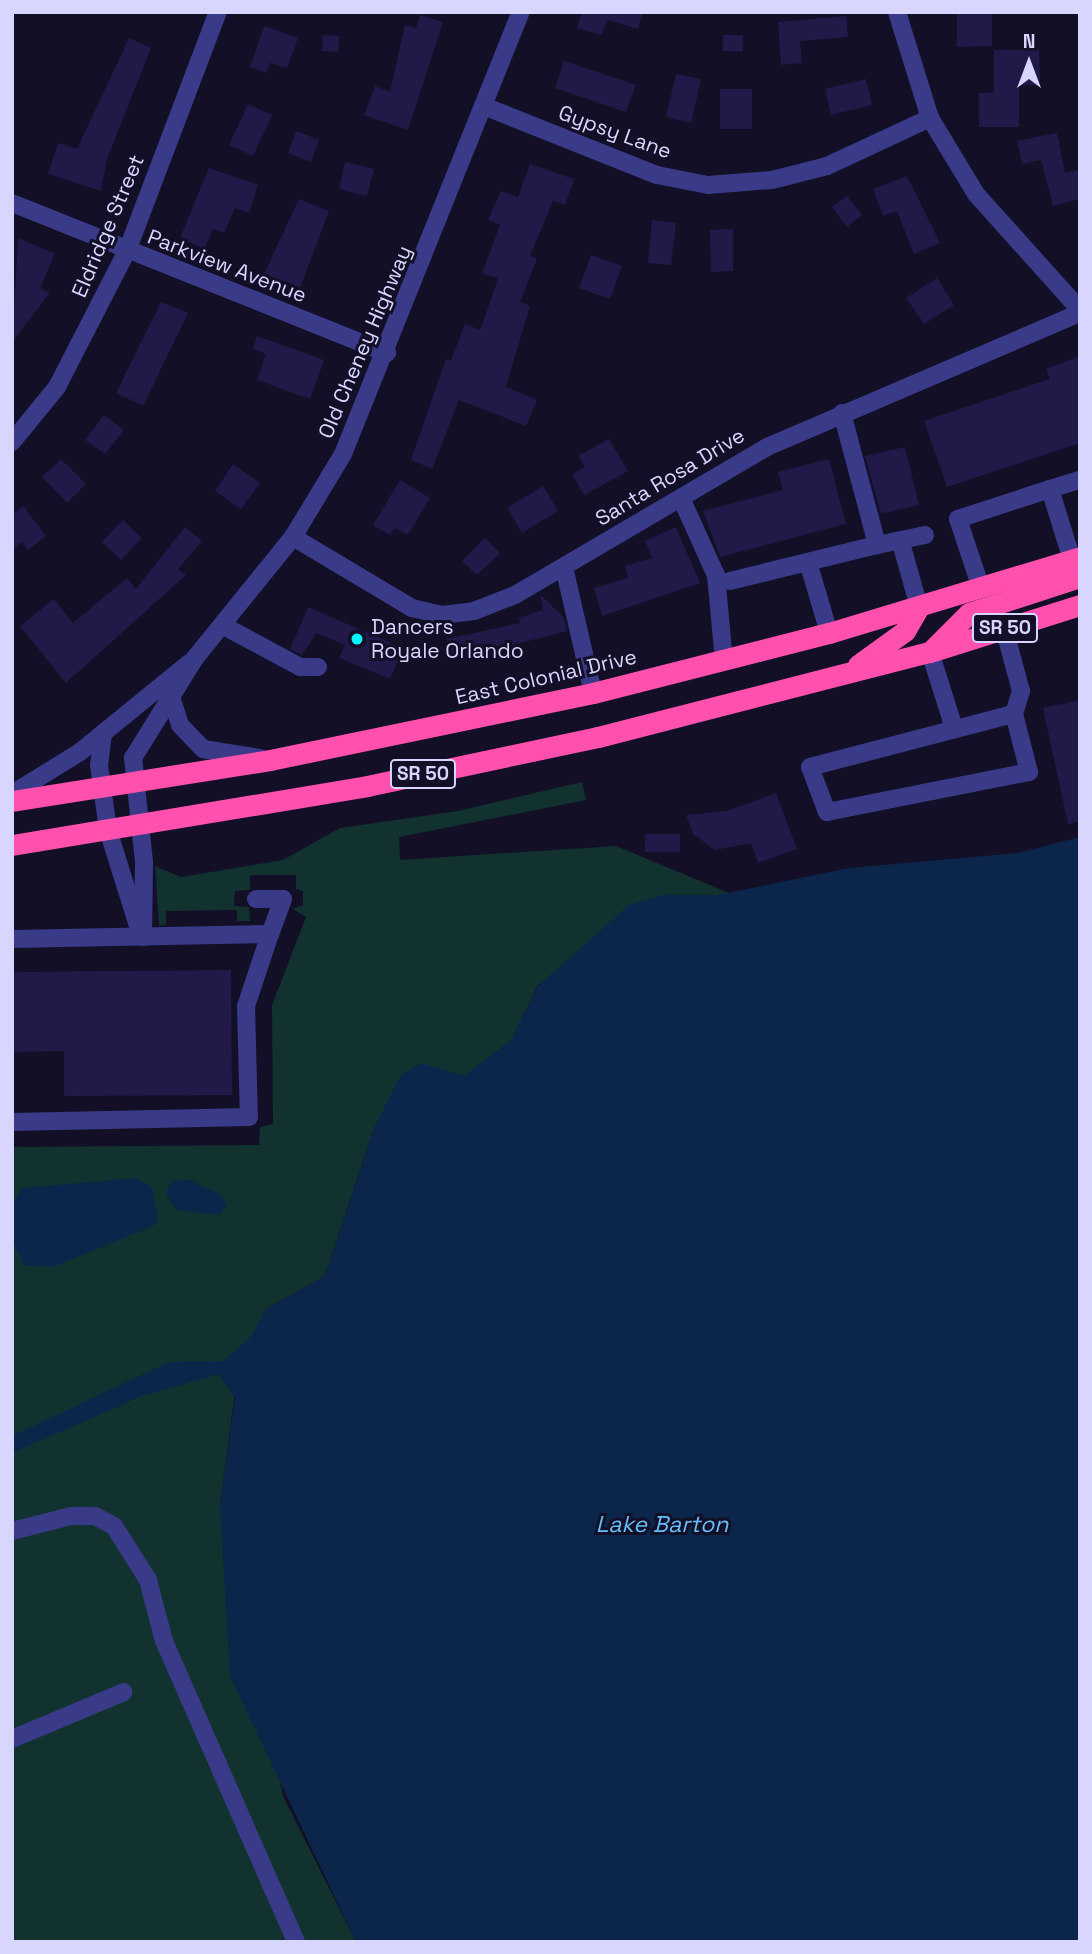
<!DOCTYPE html>
<style>
body{margin:0}
#map{position:relative;width:1092px;height:1954px;overflow:hidden;background:#120f27;font-family:"Space Grotesk",sans-serif}
div>[style]{position:absolute}
.green>*{inset:0;background:#12322f}
.water>*{inset:0;background:#0b264a}
.building>*{inset:0;background:#211a49}
.minor>*{height:18px;margin:-9px;padding:0 9px;transform-origin:9px;border-radius:9px;background:#393a88}
.highway>*{height:21px;margin:-10.5px;padding:0 10.5px;transform-origin:10.5px;border-radius:10.5px;background:#ff50ae}
.dots>*{width:19px;height:19px;translate:-50% -50%;box-sizing:border-box;border:4px solid #120f27;border-radius:50%}
span{translate:-50% -50%;white-space:nowrap;text-align:center;line-height:1.15;-webkit-text-stroke:6px #120f27;paint-order:stroke}
.shield-label span{padding:2px 5px;background:#120f27;border:2px solid;border-radius:5px;-webkit-text-stroke-width:0}
.shield-label{font-size:19px;color:#d8d5ff;font-weight:700}
.street-label{font-size:21px;color:#d8d5ff}
.poi-label{font-size:21px;color:#d8d5ff}
.left{translate:0 -50%;text-align:left}
.water-label{font-size:23px;color:#63bfff;font-style:italic}
.frame{position:absolute;inset:0;border:14px solid #d8d5ff;pointer-events:none}
.north{position:absolute;left:994px;top:28px;width:70px;height:70px;-webkit-text-stroke:5px #120f27;paint-order:stroke;rotate:0deg;font-size:19px;font-weight:700;line-height:28px;text-align:center;color:#d8d5ff}
.north::after{content:'';display:block;margin:auto;width:24px;height:32px;background:#d8d5ff;clip-path:polygon(50% 0,100% 100%,50% 72%,0 100%)}
</style>
<div id="map">
<div class="green">
<div style="clip-path:polygon(582px 782px,586px 800px,399px 837px,400px 860px,616px 846px,729px 893px,538px 985px,511px 1041px,464px 1076px,421px 1064px,374px 1128px,325px 1276px,266px 1309px,238px 1370px,220px 1506px,283px 1796px,356px 1942px,12px 1942px,12px 1147px,259px 1145px,260px 1127px,273px 1124px,272px 1005px,306px 917px,293px 909px,303px 905px,303px 891px,296px 889px,296px 875px,250px 875px,250px 890px,235px 891px,234px 906px,249px 907px,250px 921px,237px 921px,237px 910px,166px 911px,166px 925px,159px 926px,155px 866px,181px 877px,283px 860px,340px 828px,458px 811px)"></div>
</div>
<div class="water">
<div style="clip-path:polygon(1080px 837px,1080px 1942px,356px 1942px,230px 1676px,220px 1506px,235px 1398px,219px 1374px,142px 1396px,12px 1453px,12px 1436px,169px 1362px,223px 1361px,250px 1338px,266px 1309px,325px 1276px,374px 1128px,400px 1076px,421px 1063px,464px 1076px,511px 1040px,538px 986px,629px 905px,664px 895px,718px 895px,849px 868px,1018px 853px)"></div>
<div style="clip-path:polygon(136px 1178px,152px 1187px,158px 1220px,153px 1226px,53px 1267px,24px 1265px,14px 1243px,13px 1203px,22px 1188px)"></div>
<div style="clip-path:polygon(189px 1180px,221px 1195px,227px 1206px,220px 1215px,176px 1210px,166px 1193px,171px 1181px)"></div>
</div>
<div class="building">
<div style="clip-path:polygon(582px 12px,643px 12px,638px 29px,607px 20px,602px 35px,577px 28px)"></div>
<div style="clip-path:polygon(957px 12px,992px 12px,992px 46px,957px 47px)"></div>
<div style="clip-path:polygon(420px 15px,443px 22px,408px 130px,364px 115px,375px 86px,390px 92px,405px 25px,416px 28px)"></div>
<div style="clip-path:polygon(846px 16px,848px 37px,800px 41px,802px 63px,781px 65px,778px 22px)"></div>
<div style="clip-path:polygon(264px 26px,298px 38px,287px 68px,270px 63px,266px 73px,250px 67px)"></div>
<div style="clip-path:polygon(323px 35px,339px 36px,338px 52px,322px 51px)"></div>
<div style="clip-path:polygon(723px 35px,743px 35px,743px 51px,723px 51px)"></div>
<div style="clip-path:polygon(129px 38px,151px 48px,107px 159px,101px 191px,48px 174px,58px 143px,77px 149px)"></div>
<div style="clip-path:polygon(994px 50px,1039px 50px,1040px 85px,1019px 85px,1019px 127px,979px 127px,979px 93px,994px 93px)"></div>
<div style="clip-path:polygon(564px 61px,636px 85px,626px 112px,555px 88px)"></div>
<div style="clip-path:polygon(676px 74px,701px 79px,691px 123px,666px 117px)"></div>
<div style="clip-path:polygon(866px 79px,872px 105px,831px 115px,825px 89px)"></div>
<div style="clip-path:polygon(720px 89px,752px 89px,752px 129px,720px 129px)"></div>
<div style="clip-path:polygon(248px 104px,272px 115px,253px 156px,229px 145px)"></div>
<div style="clip-path:polygon(296px 131px,319px 140px,311px 162px,288px 153px)"></div>
<div style="clip-path:polygon(1057px 133px,1065px 173px,1080px 169px,1080px 199px,1053px 206px,1041px 160px,1022px 164px,1017px 141px)"></div>
<div style="clip-path:polygon(345px 162px,374px 169px,367px 196px,339px 189px)"></div>
<div style="clip-path:polygon(530px 164px,574px 179px,565px 205px,553px 201px,530px 256px,537px 259px,520px 302px,530px 306px,506px 387px,537px 400px,526px 426px,459px 400px,432px 469px,411px 460px,446px 359px,451px 360px,465px 324px,480px 330px,498px 279px,482px 273px,500px 225px,488px 220px,501px 191px,518px 197px)"></div>
<div style="clip-path:polygon(209px 168px,258px 185px,249px 213px,235px 208px,224px 233px,213px 229px,204px 249px,180px 238px)"></div>
<div style="clip-path:polygon(907px 176px,940px 243px,914px 254px,897px 211px,883px 216px,873px 189px)"></div>
<div style="clip-path:polygon(847px 196px,862px 215px,847px 227px,832px 207px)"></div>
<div style="clip-path:polygon(299px 199px,329px 211px,300px 288px,264px 274px)"></div>
<div style="clip-path:polygon(652px 220px,676px 223px,671px 265px,648px 263px)"></div>
<div style="clip-path:polygon(733px 229px,733px 271px,711px 272px,710px 230px)"></div>
<div style="clip-path:polygon(18px 238px,55px 254px,40px 288px,50px 293px,12px 342px)"></div>
<div style="clip-path:polygon(591px 255px,622px 266px,610px 299px,579px 288px)"></div>
<div style="clip-path:polygon(937px 278px,954px 305px,924px 324px,906px 298px)"></div>
<div style="clip-path:polygon(161px 302px,188px 313px,143px 406px,116px 393px)"></div>
<div style="clip-path:polygon(257px 336px,324px 360px,310px 399px,257px 380px,266px 354px,253px 349px)"></div>
<div style="clip-path:polygon(1080px 356px,1080px 443px,947px 487px,924px 421px,1050px 379px,1046px 369px)"></div>
<div style="clip-path:polygon(104px 415px,124px 430px,105px 454px,85px 440px)"></div>
<div style="clip-path:polygon(609px 439px,628px 471px,584px 495px,572px 474px,585px 467px,578px 456px)"></div>
<div style="clip-path:polygon(905px 447px,919px 505px,881px 514px,865px 456px)"></div>
<div style="clip-path:polygon(61px 459px,86px 484px,67px 503px,42px 477px)"></div>
<div style="clip-path:polygon(829px 459px,846px 524px,720px 557px,703px 511px,783px 490px,778px 472px)"></div>
<div style="clip-path:polygon(233px 464px,260px 483px,241px 509px,215px 491px)"></div>
<div style="clip-path:polygon(400px 480px,430px 498px,408px 535px,395px 528px,390px 535px,373px 525px)"></div>
<div style="clip-path:polygon(543px 486px,558px 511px,522px 533px,507px 508px)"></div>
<div style="clip-path:polygon(23px 506px,46px 536px,28px 550px,22px 542px,12px 549px,12px 515px)"></div>
<div style="clip-path:polygon(123px 520px,142px 538px,121px 560px,102px 542px)"></div>
<div style="clip-path:polygon(185px 527px,202px 541px,178px 569px,186px 575px,66px 683px,20px 626px,54px 599px,73px 623px,127px 578px,136px 589px)"></div>
<div style="clip-path:polygon(676px 527px,700px 583px,602px 616px,594px 588px,628px 578px,625px 566px,652px 558px,645px 541px)"></div>
<div style="clip-path:polygon(485px 538px,500px 553px,477px 575px,462px 561px)"></div>
<div style="clip-path:polygon(540px 594px,564px 618px,567px 631px,452px 660px,447px 639px,520px 623px,518px 618px,543px 610px)"></div>
<div style="clip-path:polygon(308px 607px,403px 648px,390px 679px,339px 658px,345px 645px,316px 633px,302px 655px,290px 649px)"></div>
<div style="clip-path:polygon(1080px 700px,1080px 821px,1068px 824px,1043px 708px)"></div>
<div style="clip-path:polygon(776px 793px,797px 849px,758px 863px,751px 843px,715px 850px,693px 834px,686px 815px,727px 811px)"></div>
<div style="clip-path:polygon(645px 834px,680px 834px,680px 852px,645px 852px)"></div>
<div style="clip-path:polygon(231px 970px,232px 1095px,64px 1096px,64px 1051px,12px 1052px,12px 972px)"></div>
</div>
<div class="minor">
<div style="left:897px;top:12px;width:111px;rotate:72.7deg"></div>
<div style="left:930px;top:118px;width:89px;rotate:58.8deg"></div>
<div style="left:976px;top:194px;width:156px;rotate:48.1deg"></div>
<div style="left:486px;top:107px;width:184px;rotate:21.7deg"></div>
<div style="left:657px;top:175px;width:52px;rotate:11.1deg"></div>
<div style="left:708px;top:185px;width:64px;rotate:-4.5deg"></div>
<div style="left:772px;top:180px;width:57px;rotate:-14.3deg"></div>
<div style="left:827px;top:166px;width:114px;rotate:-25deg"></div>
<div style="left:12px;top:203px;width:404px;rotate:21.8deg"></div>
<div style="left:842px;top:413px;width:137px;rotate:75.1deg"></div>
<div style="left:877px;top:545px;width:49px;rotate:-11.8deg"></div>
<div style="left:12px;top:442px;width:71px;rotate:-50.7deg"></div>
<div style="left:57px;top:387px;width:153px;rotate:-62.8deg"></div>
<div style="left:127px;top:251px;width:256px;rotate:-69.2deg"></div>
<div style="left:1050px;top:489px;width:31px;rotate:-17deg"></div>
<div style="left:681px;top:498px;width:85px;rotate:65.6deg"></div>
<div style="left:716px;top:575px;width:86px;rotate:84.7deg"></div>
<div style="left:293px;top:537px;width:139px;rotate:30.8deg"></div>
<div style="left:412px;top:608px;width:31px;rotate:13deg"></div>
<div style="left:442px;top:615px;width:32px;rotate:-7deg"></div>
<div style="left:474px;top:611px;width:44px;rotate:-21.3deg"></div>
<div style="left:515px;top:595px;width:292px;rotate:-30.4deg"></div>
<div style="left:767px;top:447px;width:340px;rotate:-23.2deg"></div>
<div style="left:901px;top:543px;width:66px;rotate:74.3deg"></div>
<div style="left:808px;top:562px;width:74px;rotate:73.5deg"></div>
<div style="left:564px;top:567px;width:129px;rotate:77deg"></div>
<div style="left:730px;top:581px;width:151px;rotate:-13.8deg"></div>
<div style="left:981px;top:588px;width:73px;rotate:-108.4deg"></div>
<div style="left:958px;top:519px;width:97px;rotate:-18.1deg"></div>
<div style="left:1050px;top:489px;width:74px;rotate:72.8deg"></div>
<div style="left:222px;top:625px;width:89px;rotate:28.3deg"></div>
<div style="left:300px;top:667px;width:18px"></div>
<div style="left:1004px;top:628px;width:65px;rotate:74.9deg"></div>
<div style="left:1021px;top:691px;width:24px;rotate:107deg"></div>
<div style="left:1014px;top:714px;width:60px;rotate:75.5deg"></div>
<div style="left:1029px;top:772px;width:206px;rotate:168.8deg"></div>
<div style="left:827px;top:812px;width:48px;rotate:-110.7deg"></div>
<div style="left:810px;top:767px;width:211px;rotate:-14.6deg"></div>
<div style="left:930px;top:652px;width:80px;rotate:72.5deg"></div>
<div style="left:172px;top:700px;width:26px;rotate:72deg"></div>
<div style="left:180px;top:725px;width:33px;rotate:46deg"></div>
<div style="left:203px;top:749px;width:58px;rotate:9deg"></div>
<div style="left:103px;top:733px;width:32px;rotate:97deg"></div>
<div style="left:99px;top:765px;width:66px;rotate:82.1deg"></div>
<div style="left:108px;top:830px;width:104px;rotate:72.6deg"></div>
<div style="left:12px;top:794px;width:80px;rotate:-31.7deg"></div>
<div style="left:80px;top:752px;width:141px;rotate:-39.2deg"></div>
<div style="left:256px;top:899px;width:27px"></div>
<div style="left:283px;top:899px;width:37px;rotate:110deg"></div>
<div style="left:143px;top:937px;width:75px;rotate:-89.2deg"></div>
<div style="left:144px;top:862px;width:105px;rotate:-96deg"></div>
<div style="left:133px;top:758px;width:118px;rotate:-58.2deg"></div>
<div style="left:195px;top:658px;width:156px;rotate:-51deg"></div>
<div style="left:293px;top:537px;width:97px;rotate:-58.9deg"></div>
<div style="left:343px;top:454px;width:476px;rotate:-68.1deg"></div>
<div style="left:12px;top:939px;width:258px;rotate:-1.1deg"></div>
<div style="left:270px;top:934px;width:76px;rotate:108.4deg"></div>
<div style="left:246px;top:1006px;width:111px;rotate:88.5deg"></div>
<div style="left:249px;top:1117px;width:237px;rotate:178.8deg"></div>
<div style="left:12px;top:1531px;width:61px;rotate:-14.3deg"></div>
<div style="left:71px;top:1516px;width:24px"></div>
<div style="left:95px;top:1516px;width:21px;rotate:28deg"></div>
<div style="left:114px;top:1526px;width:64px;rotate:57.8deg"></div>
<div style="left:148px;top:1580px;width:63px;rotate:75.3deg"></div>
<div style="left:164px;top:1641px;width:329px;rotate:66.3deg"></div>
<div style="left:12px;top:1739px;width:121px;rotate:-22.8deg"></div>
</div>
<div class="highway">
<div style="left:932px;top:650px;width:52px;rotate:-45deg"></div>
<div style="left:969px;top:613px;width:117px;rotate:-18deg"></div>
<div style="left:858px;top:665px;width:58px;rotate:-35.9deg"></div>
<div style="left:905px;top:631px;width:28px;rotate:-60deg"></div>
<div style="left:12px;top:801px;width:261px;rotate:-9deg"></div>
<div style="left:270px;top:760px;width:330px;rotate:-11.7deg"></div>
<div style="left:593px;top:693px;width:244px;rotate:-14.3deg"></div>
<div style="left:829px;top:633px;width:262px;rotate:-16.8deg"></div>
<div style="left:12px;top:845px;width:360px;rotate:-9.4deg"></div>
<div style="left:367px;top:786px;width:236px;rotate:-12deg"></div>
<div style="left:598px;top:737px;width:343px;rotate:-14.4deg"></div>
<div style="left:930px;top:652px;width:157px;rotate:-17.4deg"></div>
</div>
<div class="dots">
<div style="left:357px;top:639px;background:#01f4ff"></div>
</div>
<div class="shield-label">
<span style="left:1005px;top:628px">SR 50</span>
<span style="left:423px;top:774px">SR 50</span>
</div>
<div class="street-label">
<span style="left:615px;top:132px;rotate:20deg">Gypsy Lane</span>
<span style="left:108px;top:226px;rotate:-67deg">Eldridge Street</span>
<span style="left:227px;top:266px;rotate:21deg">Parkview Avenue</span>
<span style="left:365px;top:342px;rotate:-67deg">Old Cheney Highway</span>
<span style="left:670px;top:477px;rotate:-31deg">Santa Rosa Drive</span>
<span style="left:546px;top:677px;rotate:-13deg">East Colonial Drive</span>
</div>
<div class="poi-label">
<span class="left" style="left:371px;top:639px">Dancers<br>Royale Orlando</span>
</div>
<div class="water-label">
<span style="left:662px;top:1524px">Lake Barton</span>
</div>
<div class="frame"></div>
<div class="north">N</div>
</div>
